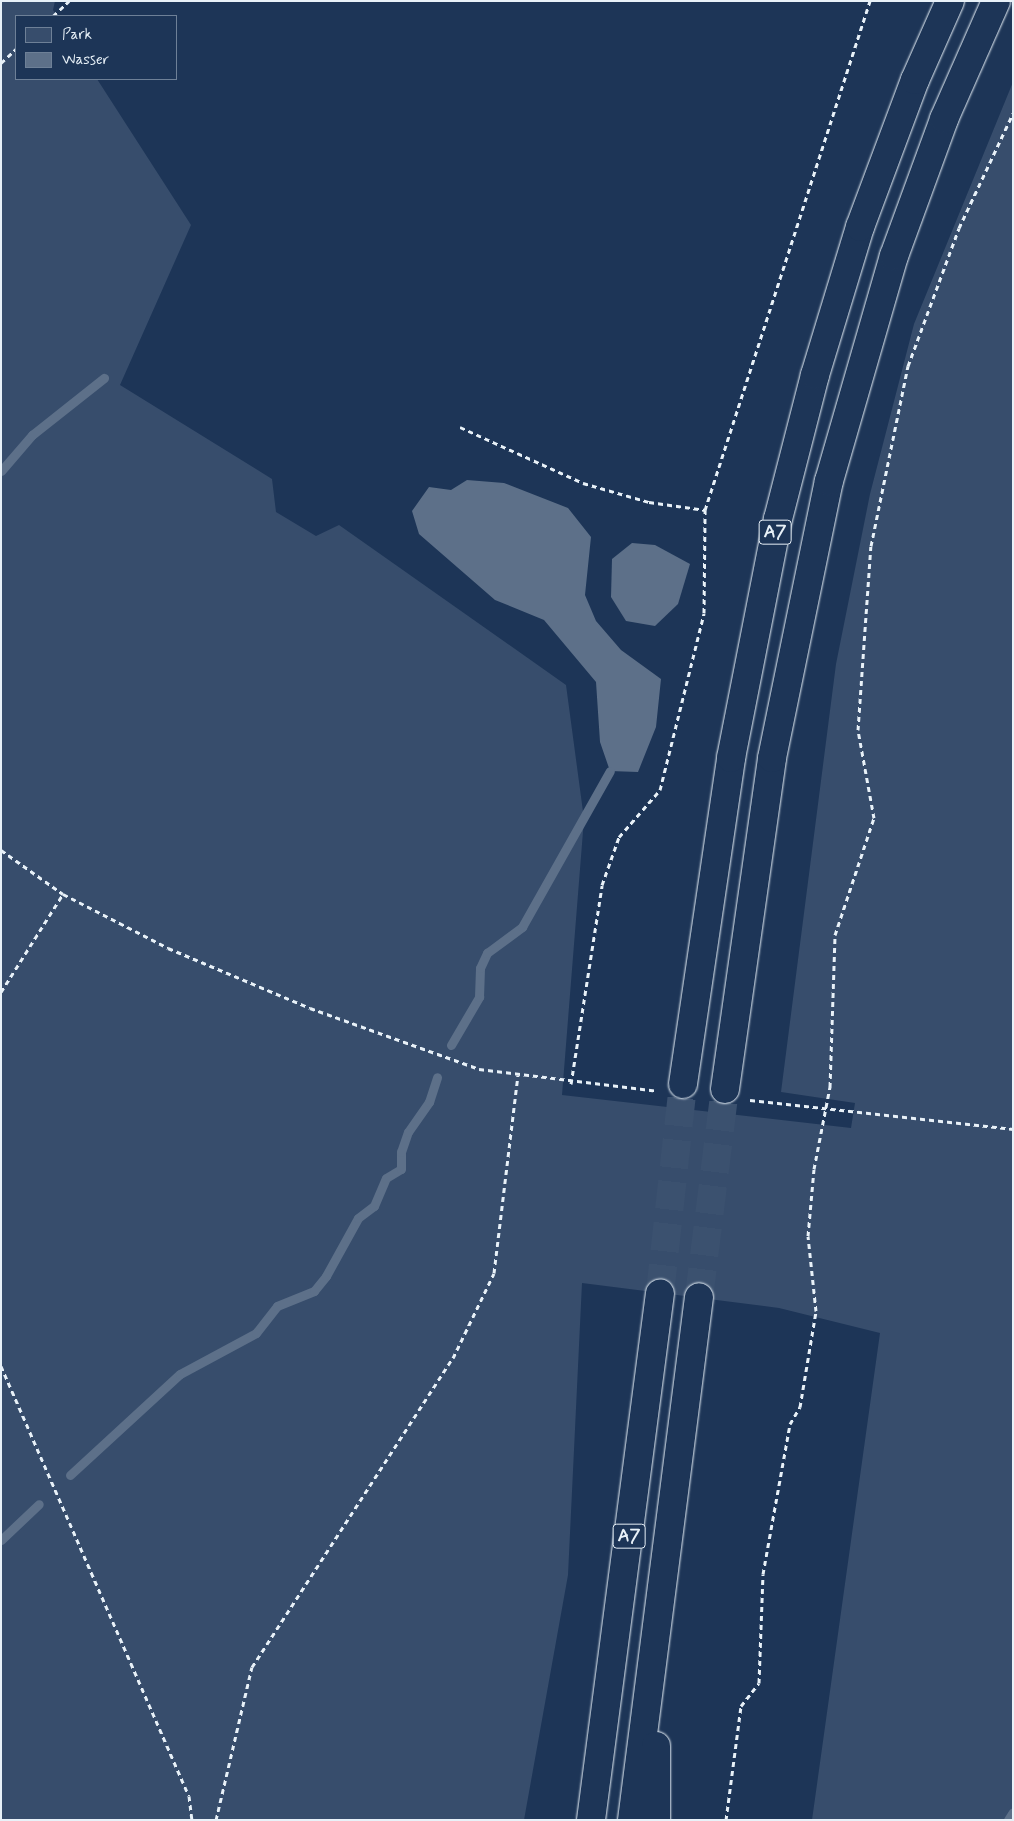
<!DOCTYPE html>
<style>
body{margin:0}
#map{position:relative;width:1014px;height:1821px;overflow:hidden;background:#1d3557;font-family:Mynerve,sans-serif}
div>[style]{position:absolute}
.green>*{inset:0;background:#374d6c}
.water>*{inset:0;background:#5d7089}
.stream>*{height:9px;margin:-4.5px;padding:0 4.5px;transform-origin:4.5px;border-radius:4.5px;background:#5d7089}
.highway-tunnel>*{height:28px;margin-top:-14px;transform-origin:0;background:repeating-linear-gradient(90deg,#3b516f 0 28px,transparent 0 42px)}
.path>*{height:3px;margin-top:-1.5px;transform-origin:0;background:repeating-linear-gradient(90deg,#e8f1f8 0 5px,transparent 0 9px)}
.roads{filter:drop-shadow(0 0 1px #e8f1f8) drop-shadow(0 0 1px #e8f1f8)}
.highway>*{height:28px;margin:-14px;padding:0 14px;transform-origin:14px;border-radius:14px;background:#1d3557}
span{translate:-50% -50%;white-space:nowrap;text-align:center;line-height:1.15;-webkit-text-stroke:5px #1d3557;paint-order:stroke}
.shield-label span{padding:1px 4px;background:#1d3557;border:1px solid;border-radius:4px;-webkit-text-stroke-width:0}
.shield-label{font-size:18px;color:#e8f1f8;font-weight:700}
.frame{position:absolute;inset:0;border:2px solid #e8f1f8;pointer-events:none}
.legend{position:absolute;left:15px;top:15px;width:162px;height:65px;box-sizing:border-box;background:#1d3557;border:1px solid #6e8097;margin:0;padding:6px 9px;list-style:none;font-size:15px;color:#e8f1f8}
.legend li{display:flex;align-items:center;gap:10px;height:25px}
.legend b{width:25px;border:1px solid #6e8097}
</style>
<div id="map">
<div class="green">
<div style="clip-path:polygon(1px 1px,55px 1px,53px 10px,57px 16px,16px 16px,16px 79px,97px 79px,191px 225px,120px 385px,272px 479px,276px 512px,316px 536px,339px 525px,566px 685px,584px 819px,562px 1095px,851px 1128px,855px 1103px,781px 1092px,836px 664px,870px 494px,914px 324px,1013px 82px,1013px 1820px,812px 1820px,880px 1333px,779px 1308px,582px 1283px,568px 1575px,524px 1820px,1px 1820px)"></div>
</div>
<div class="water">
<div style="clip-path:polygon(467px 480px,504px 483px,568px 508px,591px 537px,585px 595px,596px 621px,621px 650px,661px 679px,656px 727px,638px 772px,610px 771px,600px 742px,596px 682px,544px 620px,495px 600px,419px 534px,412px 511px,429px 487px,451px 490px)"></div>
<div style="clip-path:polygon(632px 543px,655px 545px,690px 564px,678px 604px,655px 626px,626px 621px,611px 597px,612px 559px)"></div>
</div>
<div class="stream">
<div style="left:1px;top:471px;width:48px;rotate:-49.3deg"></div>
<div style="left:32px;top:435px;width:92px;rotate:-38.4deg"></div>
<div style="left:451px;top:1045px;width:56px;rotate:-59.7deg"></div>
<div style="left:479px;top:997px;width:29px;rotate:-88deg"></div>
<div style="left:480px;top:968px;width:17px;rotate:-65deg"></div>
<div style="left:487px;top:953px;width:44px;rotate:-36.6deg"></div>
<div style="left:522px;top:927px;width:179px;rotate:-60.6deg"></div>
<div style="left:70px;top:1475px;width:149px;rotate:-42.6deg"></div>
<div style="left:180px;top:1374px;width:86px;rotate:-28.3deg"></div>
<div style="left:256px;top:1333px;width:34px;rotate:-52deg"></div>
<div style="left:277px;top:1306px;width:40px;rotate:-22deg"></div>
<div style="left:314px;top:1291px;width:19px;rotate:-51deg"></div>
<div style="left:326px;top:1276px;width:66px;rotate:-61.1deg"></div>
<div style="left:358px;top:1218px;width:20px;rotate:-37deg"></div>
<div style="left:374px;top:1206px;width:30px;rotate:-67deg"></div>
<div style="left:386px;top:1178px;width:17px;rotate:-31deg"></div>
<div style="left:401px;top:1169px;width:17px;rotate:-90deg"></div>
<div style="left:401px;top:1152px;width:21px;rotate:-71deg"></div>
<div style="left:408px;top:1132px;width:37px;rotate:-55deg"></div>
<div style="left:429px;top:1102px;width:26px;rotate:-72deg"></div>
<div style="left:1px;top:1540px;width:52px;rotate:-43.5deg"></div>
<div style="left:1008px;top:1820px;width:9px;rotate:-58deg"></div>
</div>
<div class="highway-tunnel">
<div style="left:660px;top:1293px;width:210px;rotate:-83.7deg"></div>
<div style="left:699px;top:1297px;width:210px;rotate:-82.9deg"></div>
</div>
<div class="path">
<div style="left:53px;top:16px;width:22px;rotate:-43deg"></div>
<div style="left:1px;top:63px;width:21px;rotate:-43deg"></div>
<div style="left:460px;top:427px;width:135px;rotate:24.5deg"></div>
<div style="left:583px;top:483px;width:69px;rotate:16.1deg"></div>
<div style="left:649px;top:502px;width:57px;rotate:8.1deg"></div>
<div style="left:1px;top:850px;width:76px;rotate:35.4deg"></div>
<div style="left:63px;top:894px;width:118px;rotate:27.2deg"></div>
<div style="left:168px;top:948px;width:154px;rotate:22.9deg"></div>
<div style="left:310px;top:1008px;width:180px;rotate:19.8deg"></div>
<div style="left:479px;top:1069px;width:179px;rotate:7deg"></div>
<div style="left:1px;top:992px;width:116px;rotate:-57.7deg"></div>
<div style="left:571px;top:1084px;width:201px;rotate:-81.1deg"></div>
<div style="left:602px;top:885px;width:51px;rotate:-70.5deg"></div>
<div style="left:619px;top:837px;width:62px;rotate:-48.9deg"></div>
<div style="left:660px;top:790px;width:182px;rotate:-76deg"></div>
<div style="left:704px;top:613px;width:103px;rotate:-89.4deg"></div>
<div style="left:705px;top:510px;width:535px;rotate:-72.04deg"></div>
<div style="left:750px;top:1100px;width:265px;rotate:6.3deg"></div>
<div style="left:1px;top:1366px;width:469px;rotate:66.4deg"></div>
<div style="left:189px;top:1796px;width:24px;rotate:83deg"></div>
<div style="left:216px;top:1820px;width:157px;rotate:-76.8deg"></div>
<div style="left:252px;top:1667px;width:369px;rotate:-57deg"></div>
<div style="left:453px;top:1358px;width:94px;rotate:-64.2deg"></div>
<div style="left:494px;top:1273px;width:199px;rotate:-83.1deg"></div>
<div style="left:726px;top:1820px;width:115px;rotate:-82.5deg"></div>
<div style="left:741px;top:1706px;width:29px;rotate:-52deg"></div>
<div style="left:759px;top:1683px;width:109px;rotate:-87.9deg"></div>
<div style="left:763px;top:1574px;width:152px;rotate:-79.8deg"></div>
<div style="left:790px;top:1424px;width:20px;rotate:-60deg"></div>
<div style="left:800px;top:1407px;width:97px;rotate:-80.5deg"></div>
<div style="left:816px;top:1311px;width:75px;rotate:-96.1deg"></div>
<div style="left:808px;top:1236px;width:67px;rotate:-84.9deg"></div>
<div style="left:814px;top:1169px;width:84px;rotate:-79deg"></div>
<div style="left:830px;top:1087px;width:152px;rotate:-88.1deg"></div>
<div style="left:835px;top:935px;width:123px;rotate:-71.6deg"></div>
<div style="left:874px;top:818px;width:89px;rotate:-100.3deg"></div>
<div style="left:858px;top:730px;width:184px;rotate:-86deg"></div>
<div style="left:871px;top:546px;width:184px;rotate:-78.4deg"></div>
<div style="left:908px;top:366px;width:147px;rotate:-69.7deg"></div>
<div style="left:959px;top:228px;width:127px;rotate:-64.8deg"></div>
</div>
<div class="roads">
<div class="highway">
<div style="left:683px;top:1084px;width:330px;rotate:-81.6deg"></div>
<div style="left:731px;top:758px;width:244px;rotate:-78.9deg"></div>
<div style="left:778px;top:519px;width:149px;rotate:-75.6deg"></div>
<div style="left:815px;top:375px;width:155px;rotate:-73.1deg"></div>
<div style="left:860px;top:227px;width:157px;rotate:-69.5deg"></div>
<div style="left:915px;top:80px;width:86px;rotate:-66.1deg"></div>
<div style="left:725px;top:1089px;width:334px;rotate:-81.9deg"></div>
<div style="left:772px;top:758px;width:283px;rotate:-78.4deg"></div>
<div style="left:829px;top:481px;width:234px;rotate:-73.9deg"></div>
<div style="left:894px;top:256px;width:146px;rotate:-69.9deg"></div>
<div style="left:944px;top:119px;width:129px;rotate:-66.2deg"></div>
<div style="left:591px;top:1820px;width:531px;rotate:-82.54deg"></div>
<div style="left:632px;top:1820px;width:527px;rotate:-82.7deg"></div>
<div style="left:656px;top:1820px;width:74px;rotate:-90deg"></div>
</div>
</div>
<div class="shield-label">
<span style="left:775px;top:532px">A7</span>
<span style="left:629px;top:1536px">A7</span>
</div>
<div class="frame"></div>
<ul class="legend">
<li><b style="height:14px;background:#374d6c"></b>Park</li>
<li><b style="height:14px;background:#5d7089"></b>Wasser</li>
</ul>
</div>
